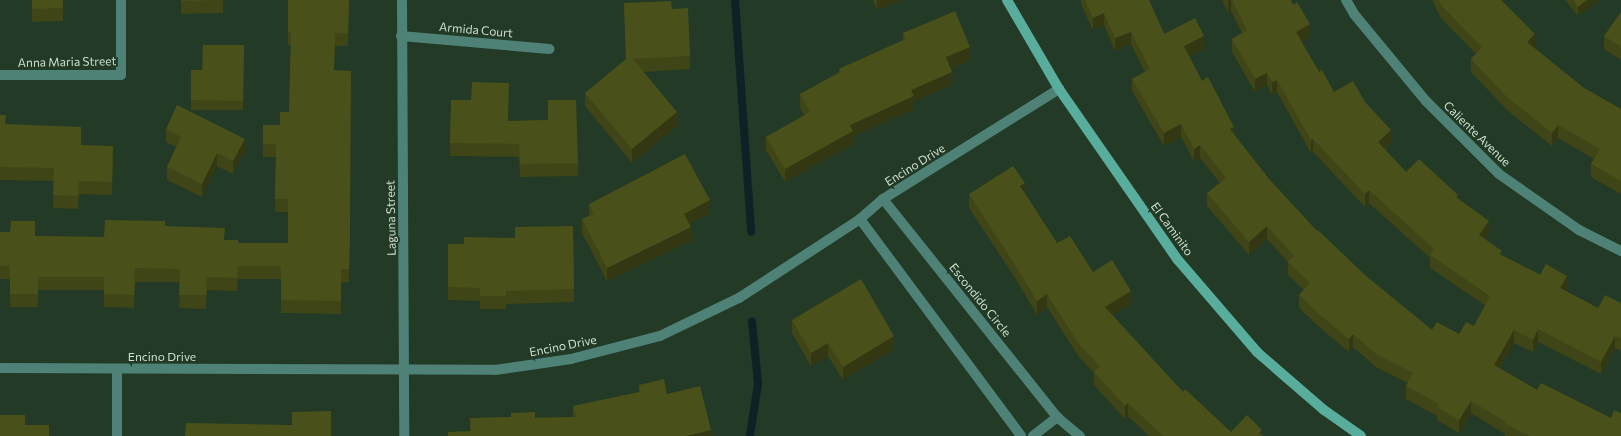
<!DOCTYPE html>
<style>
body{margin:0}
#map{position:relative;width:1621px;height:436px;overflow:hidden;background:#223a26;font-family:Commissioner,sans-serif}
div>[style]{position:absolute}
.stream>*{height:8px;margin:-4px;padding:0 4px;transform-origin:4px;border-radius:4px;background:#0f2125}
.street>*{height:10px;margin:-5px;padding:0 5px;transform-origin:5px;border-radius:5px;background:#4f8277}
.secondary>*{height:10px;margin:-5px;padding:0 5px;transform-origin:5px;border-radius:5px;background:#58ad9d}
.wall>*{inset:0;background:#3f4516}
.shaded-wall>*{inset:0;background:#333812}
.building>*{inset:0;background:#49501a}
span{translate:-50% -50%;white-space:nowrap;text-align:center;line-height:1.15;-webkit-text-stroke:4px #223a26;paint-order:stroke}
.street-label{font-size:12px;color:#d0ded1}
</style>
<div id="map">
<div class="stream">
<div style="left:735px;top:0;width:232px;rotate:86deg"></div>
<div style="left:750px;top:436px;width:54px;rotate:-81.4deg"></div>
<div style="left:758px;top:383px;width:62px;rotate:-95.5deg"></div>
</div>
<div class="street">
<div style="left:402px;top:0;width:436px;rotate:89.7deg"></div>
<div style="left:1346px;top:0;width:16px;rotate:60deg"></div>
<div style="left:1354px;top:14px;width:113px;rotate:50.4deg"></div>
<div style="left:1426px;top:101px;width:103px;rotate:45deg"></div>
<div style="left:1499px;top:174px;width:98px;rotate:35deg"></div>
<div style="left:1579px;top:230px;width:47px;rotate:26.6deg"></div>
<div style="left:401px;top:36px;width:149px;rotate:5deg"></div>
<div style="left:0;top:75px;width:121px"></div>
<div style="left:121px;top:75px;width:75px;rotate:-90deg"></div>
<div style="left:883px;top:199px;width:279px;rotate:51.4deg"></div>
<div style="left:1057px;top:417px;width:30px;rotate:40deg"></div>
<div style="left:860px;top:219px;width:270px;rotate:53.4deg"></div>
<div style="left:0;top:368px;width:495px;rotate:0.2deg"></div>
<div style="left:495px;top:370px;width:77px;rotate:-8.2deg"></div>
<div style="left:571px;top:359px;width:92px;rotate:-14.5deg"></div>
<div style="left:660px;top:336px;width:88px;rotate:-25.7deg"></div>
<div style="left:739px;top:298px;width:145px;rotate:-33.1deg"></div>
<div style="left:860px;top:219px;width:30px;rotate:-41deg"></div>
<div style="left:883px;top:199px;width:208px;rotate:-32deg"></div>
<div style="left:117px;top:436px;width:66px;rotate:-90deg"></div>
<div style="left:1033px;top:436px;width:31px;rotate:-38deg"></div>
</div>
<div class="secondary">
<div style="left:1007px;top:0;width:103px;rotate:59.7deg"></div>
<div style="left:1059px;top:89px;width:208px;rotate:55.2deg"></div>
<div style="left:1178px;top:260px;width:121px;rotate:49.3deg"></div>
<div style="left:1257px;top:352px;width:89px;rotate:40.9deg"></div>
<div style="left:1324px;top:410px;width:45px;rotate:35.1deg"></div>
</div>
<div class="wall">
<div style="clip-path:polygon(32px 0,63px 0,63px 21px,32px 22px)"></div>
<div style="clip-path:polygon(181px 0,223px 0,223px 13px,181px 14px)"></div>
<div style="clip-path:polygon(288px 0,349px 0,348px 46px,335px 46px,334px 70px,350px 249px,349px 282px,341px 282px,341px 314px,281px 313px,281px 279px,238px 279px,237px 291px,207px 290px,206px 309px,179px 308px,180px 282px,135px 282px,134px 308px,104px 307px,104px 290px,38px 290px,38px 307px,10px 307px,10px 279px,0 279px,0 232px,35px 236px,104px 237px,165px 226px,238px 243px,288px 243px,288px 212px,275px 212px,276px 157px,263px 157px,263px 125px,280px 125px,289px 112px,291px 45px,288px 45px)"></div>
<div style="clip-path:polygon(873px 0,902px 0,877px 10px)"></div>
<div style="clip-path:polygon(1081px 0,1149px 0,1164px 34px,1204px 49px,1189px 56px,1202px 81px,1234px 135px,1269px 179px,1317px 231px,1366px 276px,1432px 330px,1459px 334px,1474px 326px,1485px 305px,1430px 268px,1430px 258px,1369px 203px,1365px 207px,1313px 152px,1311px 153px,1277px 92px,1272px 95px,1267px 85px,1255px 92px,1232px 52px,1232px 39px,1242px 33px,1231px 11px,1228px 13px,1222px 0,1291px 0,1310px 37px,1301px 41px,1319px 72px,1334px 92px,1365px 102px,1391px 143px,1385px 149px,1406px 172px,1458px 198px,1489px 233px,1485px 239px,1502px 255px,1567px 288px,1566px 291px,1598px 308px,1621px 303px,1621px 351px,1615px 348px,1601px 374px,1538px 342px,1533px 352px,1514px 343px,1500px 368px,1537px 390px,1621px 436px,1505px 436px,1505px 434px,1471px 413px,1459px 433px,1437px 420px,1437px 416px,1406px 399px,1406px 386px,1408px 383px,1376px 367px,1353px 347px,1349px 352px,1319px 327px,1299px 308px,1299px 295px,1304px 290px,1288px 275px,1288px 262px,1267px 239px,1249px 255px,1207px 206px,1207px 193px,1220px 183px,1200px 158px,1194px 161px,1181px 137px,1164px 146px,1132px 91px,1132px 79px,1145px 72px,1131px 44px,1115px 51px,1104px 25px,1093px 30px,1081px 4px)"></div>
<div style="clip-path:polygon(1432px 0,1501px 0,1535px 48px,1534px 48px,1584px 88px,1621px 109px,1621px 194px,1591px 177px,1591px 164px,1594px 159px,1558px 138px,1552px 146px,1507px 110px,1471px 72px,1471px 59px,1476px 54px,1441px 18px)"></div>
<div style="clip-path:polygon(1565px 0,1600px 0,1578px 16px)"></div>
<div style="clip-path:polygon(624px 3px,672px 9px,690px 56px,690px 69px,643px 72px,677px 126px,632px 163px,585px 106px,585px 93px,626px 60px)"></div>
<div style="clip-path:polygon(1621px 12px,1621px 60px,1604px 49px,1604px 36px)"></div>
<div style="clip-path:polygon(903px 33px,970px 60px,950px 69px,952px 85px,914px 101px,914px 109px,853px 136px,853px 144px,785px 182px,766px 150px,766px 137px,804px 116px,800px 107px,800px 94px,839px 72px,839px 69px,903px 40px)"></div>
<div style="clip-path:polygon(244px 45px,243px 110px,191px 110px,191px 70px,202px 70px)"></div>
<div style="clip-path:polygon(451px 100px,471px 100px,508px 121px,548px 120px,548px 100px,578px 163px,578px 176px,520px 177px,519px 157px,450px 156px)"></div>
<div style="clip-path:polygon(0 115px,6px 124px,81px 145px,113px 159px,112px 195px,79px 194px,78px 209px,53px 208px,54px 181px,0 180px)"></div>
<div style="clip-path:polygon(166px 129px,245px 152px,233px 174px,217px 166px,202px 197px,167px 180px,167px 167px,176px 147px,166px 142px)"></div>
<div style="clip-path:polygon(1025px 193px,1057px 243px,1131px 304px,1112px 315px,1183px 392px,1231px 432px,1263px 436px,1149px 436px,1128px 416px,1125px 419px,1094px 385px,1094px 373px,1079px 357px,1047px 307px,1037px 315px,1017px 281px,969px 208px,969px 194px)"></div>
<div style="clip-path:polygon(589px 204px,710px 213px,689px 224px,691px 241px,607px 281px,582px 233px,582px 219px,589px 216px)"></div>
<div style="clip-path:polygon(573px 226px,574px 302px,506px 304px,506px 309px,480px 309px,480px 301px,448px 300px,448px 244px,464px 244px,515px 238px)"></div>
<div style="clip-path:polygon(792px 320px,894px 349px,843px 380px,828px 356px,811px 366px,792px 333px)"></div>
<div style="clip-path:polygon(639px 385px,667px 394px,711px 436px,470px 431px,470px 418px,573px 417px,573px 406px,639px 392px)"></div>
</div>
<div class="shaded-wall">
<div style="clip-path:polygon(877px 0,902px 0,877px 10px)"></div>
<div style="clip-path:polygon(1228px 0,1231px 0,1231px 11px,1228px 13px)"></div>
<div style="clip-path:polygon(1587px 0,1600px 0,1578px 16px,1578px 7px)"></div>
<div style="clip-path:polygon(1104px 13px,1104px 25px,1093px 30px,1093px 18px)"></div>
<div style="clip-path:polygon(1310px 24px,1310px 37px,1296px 44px,1296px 32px)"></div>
<div style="clip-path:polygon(1131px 32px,1131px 44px,1115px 51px,1115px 38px)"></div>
<div style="clip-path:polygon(1535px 34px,1535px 48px,1527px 55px,1527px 42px)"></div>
<div style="clip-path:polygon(1204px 36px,1204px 49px,1184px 59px,1184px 46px)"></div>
<div style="clip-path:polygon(970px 47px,970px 60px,946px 70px,946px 57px)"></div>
<div style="clip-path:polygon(351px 71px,350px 249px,349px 282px,349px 269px)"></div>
<div style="clip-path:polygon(952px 72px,952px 85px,914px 101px,914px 109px,853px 136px,853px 144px,785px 182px,785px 169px,850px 125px,911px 90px)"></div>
<div style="clip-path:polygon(1267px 73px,1267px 85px,1255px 92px,1255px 79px)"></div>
<div style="clip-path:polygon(1277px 80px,1277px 92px,1272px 95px,1272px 82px)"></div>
<div style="clip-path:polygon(677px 112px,677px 126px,632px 163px,632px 149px)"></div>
<div style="clip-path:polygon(1181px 124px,1181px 137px,1164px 146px,1164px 133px)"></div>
<div style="clip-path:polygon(1558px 125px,1558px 138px,1552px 146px,1552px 133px)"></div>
<div style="clip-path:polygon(1234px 127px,1234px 140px,1230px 129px)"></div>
<div style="clip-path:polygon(1391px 130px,1391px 143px,1378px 155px,1378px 142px)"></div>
<div style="clip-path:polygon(245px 139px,245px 152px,233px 174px,233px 161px)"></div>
<div style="clip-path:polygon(1313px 139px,1313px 152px,1311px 153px,1311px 140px)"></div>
<div style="clip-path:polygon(1200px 145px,1200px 158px,1194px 161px,1194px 149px)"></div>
<div style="clip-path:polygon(217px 153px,217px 166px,202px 197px,202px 184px)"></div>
<div style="clip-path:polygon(1025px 183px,1025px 196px,1020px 186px)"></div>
<div style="clip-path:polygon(1369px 190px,1369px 203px,1365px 207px,1365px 194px)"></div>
<div style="clip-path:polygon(710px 200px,710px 213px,684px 227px,684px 214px)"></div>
<div style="clip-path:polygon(1489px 221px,1489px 233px,1479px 248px,1479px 235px)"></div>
<div style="clip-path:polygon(1267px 226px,1267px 239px,1249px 255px,1249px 242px)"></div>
<div style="clip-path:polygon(691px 227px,691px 241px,607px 281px,607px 268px)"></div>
<div style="clip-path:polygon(1567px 276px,1567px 288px,1560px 301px,1560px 288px)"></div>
<div style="clip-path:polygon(1131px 291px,1131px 304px,1105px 320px,1105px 307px)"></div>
<div style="clip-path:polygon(1047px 294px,1047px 307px,1037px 315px,1037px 301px)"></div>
<div style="clip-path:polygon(1538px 329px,1538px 342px,1533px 352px,1533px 340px)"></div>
<div style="clip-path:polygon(1514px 330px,1514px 343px,1494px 378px,1494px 365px)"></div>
<div style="clip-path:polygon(1353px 334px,1353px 347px,1349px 352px,1349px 339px)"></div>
<div style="clip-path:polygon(894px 336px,894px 349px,843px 380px,843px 367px)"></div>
<div style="clip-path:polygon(1615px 336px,1615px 348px,1601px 374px,1601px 362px)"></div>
<div style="clip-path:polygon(828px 343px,828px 356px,811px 366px,811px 353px)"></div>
<div style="clip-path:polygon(1471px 401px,1471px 413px,1459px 433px,1459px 420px)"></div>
<div style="clip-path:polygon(1128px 403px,1128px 416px,1125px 419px,1125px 406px)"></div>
<div style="clip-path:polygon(711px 430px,711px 436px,686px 436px)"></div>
</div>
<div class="building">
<div style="clip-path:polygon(32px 0,63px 0,63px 8px,32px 9px)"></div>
<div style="clip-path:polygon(181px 0,223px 0,181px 1px)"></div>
<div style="clip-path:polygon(288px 0,349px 0,348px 33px,335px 33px,334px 70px,351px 71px,350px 236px,349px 269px,341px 269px,341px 301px,281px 300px,281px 266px,238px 266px,237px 278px,207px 277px,206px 295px,179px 295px,180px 269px,135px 268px,134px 295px,104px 294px,104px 277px,38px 277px,38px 294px,10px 294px,10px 265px,0 266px,0 232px,10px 232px,11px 221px,35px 221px,35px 236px,104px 237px,105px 220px,165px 221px,165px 226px,225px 228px,224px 240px,238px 240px,238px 243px,288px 243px,288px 199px,275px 199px,276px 144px,263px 144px,263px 125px,280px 125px,280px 112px,289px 112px,291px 32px,288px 32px)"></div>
<div style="clip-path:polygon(1085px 0,1149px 0,1164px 34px,1195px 18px,1204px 36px,1184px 46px,1202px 81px,1208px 77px,1234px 127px,1230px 129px,1269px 179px,1317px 231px,1318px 230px,1366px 276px,1432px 330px,1437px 322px,1459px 334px,1466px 322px,1474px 326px,1490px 296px,1430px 255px,1434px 249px,1369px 190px,1365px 194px,1313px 139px,1311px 140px,1277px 80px,1272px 82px,1267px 73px,1255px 79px,1232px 39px,1247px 30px,1232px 0,1291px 0,1293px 5px,1297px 2px,1310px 24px,1296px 32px,1319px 72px,1322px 70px,1334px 92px,1353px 81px,1365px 102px,1391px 130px,1378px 142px,1406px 172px,1419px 159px,1458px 195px,1456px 197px,1489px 221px,1479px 235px,1502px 251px,1499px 254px,1540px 275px,1546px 264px,1567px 276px,1560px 288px,1598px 308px,1605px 295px,1621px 303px,1621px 338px,1615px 336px,1601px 362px,1538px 329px,1533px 340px,1514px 330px,1494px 365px,1537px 390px,1541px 383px,1611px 418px,1614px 410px,1621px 413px,1621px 436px,1530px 436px,1505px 424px,1506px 422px,1471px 401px,1459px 420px,1437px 407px,1439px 404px,1406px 386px,1413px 373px,1376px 354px,1353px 334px,1349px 339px,1319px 314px,1299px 295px,1310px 283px,1288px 262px,1294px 256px,1267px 226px,1249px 242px,1207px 193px,1226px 178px,1200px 145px,1194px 149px,1181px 124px,1164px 133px,1132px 79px,1150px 69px,1131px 32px,1115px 38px,1104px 13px,1093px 18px)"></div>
<div style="clip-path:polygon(1439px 0,1501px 0,1535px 34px,1527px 42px,1584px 88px,1621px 109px,1621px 181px,1591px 164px,1600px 149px,1558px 125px,1552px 133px,1507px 97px,1471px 59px,1482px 47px,1441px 5px)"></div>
<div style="clip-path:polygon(1573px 0,1587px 0,1578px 7px)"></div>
<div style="clip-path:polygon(671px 1px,672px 9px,688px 8px,690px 56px,633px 59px,677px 112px,632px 149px,585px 93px,626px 59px,624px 3px)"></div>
<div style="clip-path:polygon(955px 11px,970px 47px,946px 57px,952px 72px,911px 90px,914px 96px,850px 125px,853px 131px,785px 169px,766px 137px,810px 112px,800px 94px,841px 72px,839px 69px,906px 39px,903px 33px)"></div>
<div style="clip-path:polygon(1621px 12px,1621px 47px,1604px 36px)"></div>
<div style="clip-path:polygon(203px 45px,244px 45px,243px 101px,191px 100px,191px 70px,202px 70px)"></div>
<div style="clip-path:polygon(472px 82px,509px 83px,508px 121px,548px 120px,548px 100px,576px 100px,578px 163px,520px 164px,519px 144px,450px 143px,451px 100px,471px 100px)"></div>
<div style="clip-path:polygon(177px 105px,245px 139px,233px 161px,217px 153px,202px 184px,167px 167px,181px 137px,166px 129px)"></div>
<div style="clip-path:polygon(0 115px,6px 115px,5px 124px,81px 127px,81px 145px,113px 146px,112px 182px,79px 181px,78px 196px,53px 195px,54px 168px,0 167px)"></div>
<div style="clip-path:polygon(685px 154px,710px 200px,684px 214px,691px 227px,607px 268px,582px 219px,594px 214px,589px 204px)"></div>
<div style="clip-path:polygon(1013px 166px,1025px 183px,1020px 186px,1057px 243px,1070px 236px,1093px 272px,1112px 260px,1131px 291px,1105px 307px,1183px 392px,1185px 389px,1231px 432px,1247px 415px,1262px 430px,1259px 433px,1263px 436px,1163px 436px,1128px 403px,1125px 406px,1094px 372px,1100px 366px,1079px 344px,1047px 294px,1037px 301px,1017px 268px,969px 194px)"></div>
<div style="clip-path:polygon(573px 226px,574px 289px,506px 291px,506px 296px,480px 296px,480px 288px,448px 287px,448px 244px,464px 244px,464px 237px,515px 238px,515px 227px)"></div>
<div style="clip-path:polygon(861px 279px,894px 336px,843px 367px,828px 343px,811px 353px,792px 320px)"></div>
<div style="clip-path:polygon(664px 379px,667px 394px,700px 386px,711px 430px,686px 436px,448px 436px,448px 432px,471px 431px,470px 418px,511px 417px,511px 413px,535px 412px,535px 418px,576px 417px,573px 406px,640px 392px,639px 385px)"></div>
<div style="clip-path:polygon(331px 411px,331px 436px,185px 436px,186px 423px,292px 425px,292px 412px)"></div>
<div style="clip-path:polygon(0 415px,25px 415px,25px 425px,49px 425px,49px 436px,0 436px)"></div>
</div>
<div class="street-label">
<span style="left:476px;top:30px;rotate:5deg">Armida Court</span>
<span style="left:67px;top:62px;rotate:-1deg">Anna Maria Street</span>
<span style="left:1477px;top:134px;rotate:44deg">Caliente Avenue</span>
<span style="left:915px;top:165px;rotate:-32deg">Encino Drive</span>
<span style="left:391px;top:218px;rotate:-91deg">Laguna Street</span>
<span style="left:1172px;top:229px;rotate:54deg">El Caminito</span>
<span style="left:980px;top:300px;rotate:51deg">Escondido Circle</span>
<span style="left:563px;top:346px;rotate:-11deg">Encino Drive</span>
<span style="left:162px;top:357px">Encino Drive</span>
</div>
</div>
